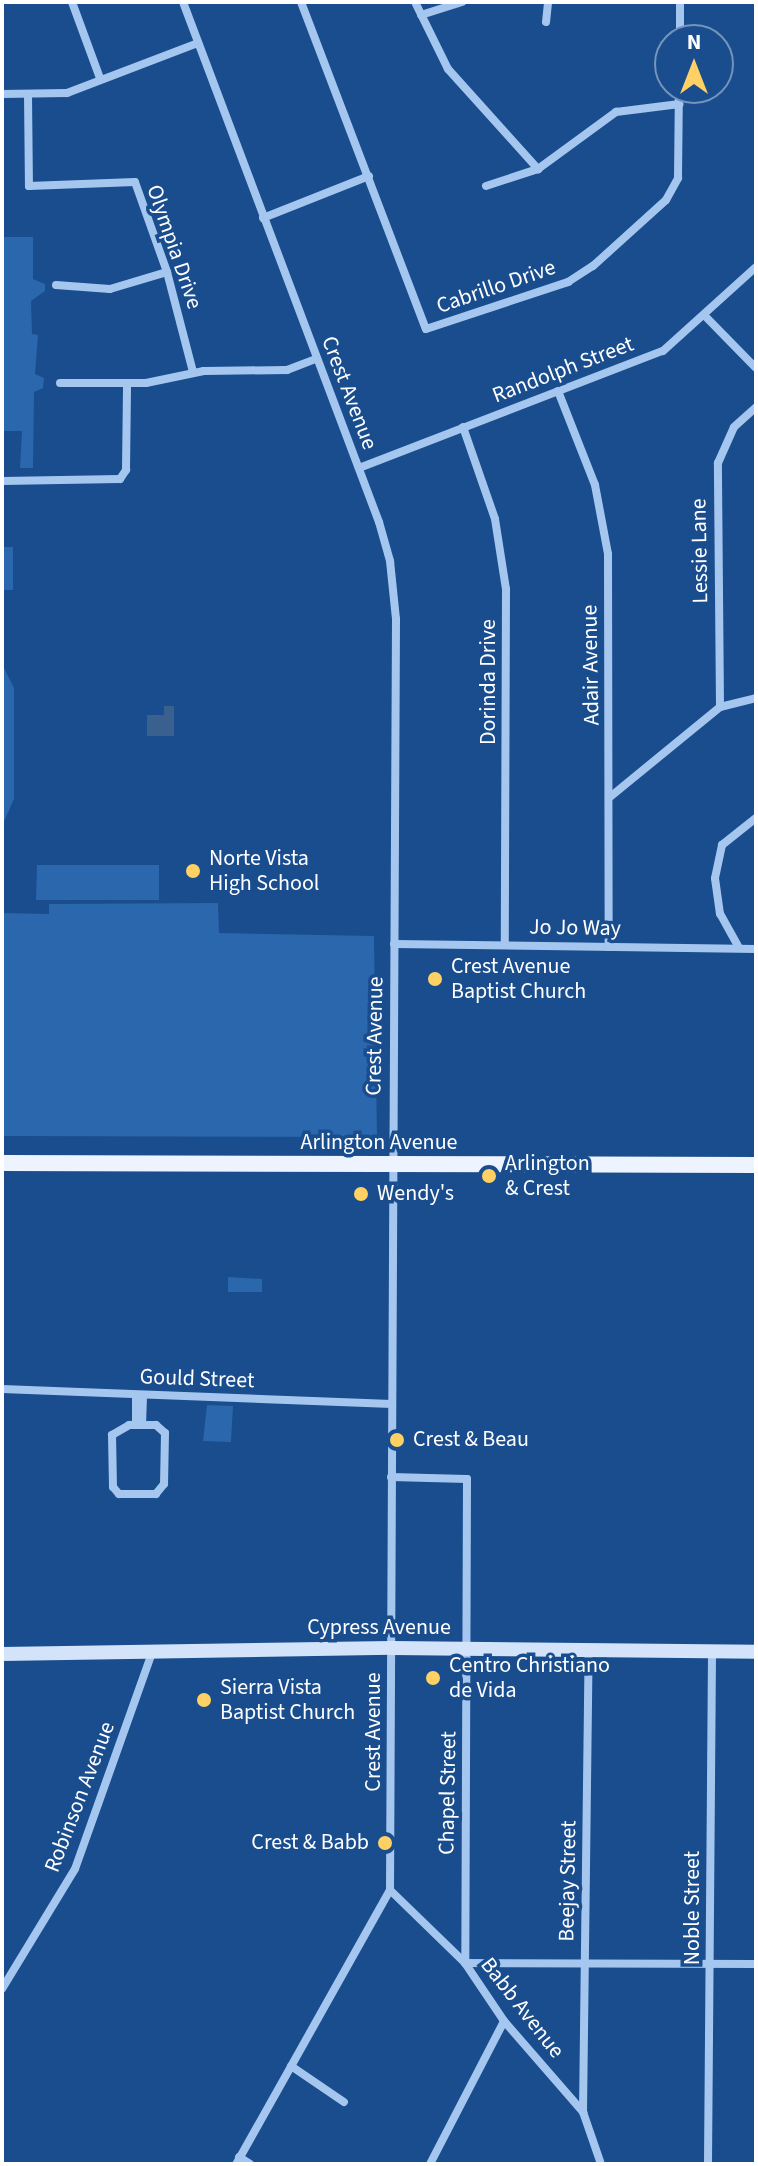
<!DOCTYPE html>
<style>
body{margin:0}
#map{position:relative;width:758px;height:2166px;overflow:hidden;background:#194d8e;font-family:"Source Sans 3",sans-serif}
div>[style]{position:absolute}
.green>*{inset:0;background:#2b67ad}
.water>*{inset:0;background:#3a6090}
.street>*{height:8px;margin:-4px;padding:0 4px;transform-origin:4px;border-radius:4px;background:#a5c7ef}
.secondary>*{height:14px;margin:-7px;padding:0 7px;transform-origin:7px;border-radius:7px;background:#d3e4fa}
.primary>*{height:16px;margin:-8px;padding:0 8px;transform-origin:8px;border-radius:8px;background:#edf4ff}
.dots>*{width:22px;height:22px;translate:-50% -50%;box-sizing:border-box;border:4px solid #194d8e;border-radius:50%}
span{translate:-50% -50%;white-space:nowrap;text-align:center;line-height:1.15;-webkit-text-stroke:7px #194d8e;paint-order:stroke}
.street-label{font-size:22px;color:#fff}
.poi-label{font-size:22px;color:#fff}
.left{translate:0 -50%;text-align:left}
.right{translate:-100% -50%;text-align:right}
.frame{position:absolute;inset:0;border:4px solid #fff;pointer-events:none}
.north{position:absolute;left:654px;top:24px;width:80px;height:80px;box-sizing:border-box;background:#194d8e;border:2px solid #7594bb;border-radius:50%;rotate:0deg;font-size:22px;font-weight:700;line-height:32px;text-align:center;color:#fff}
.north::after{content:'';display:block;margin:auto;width:28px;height:36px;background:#ffd063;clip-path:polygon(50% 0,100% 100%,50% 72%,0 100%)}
</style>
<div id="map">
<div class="green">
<div style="clip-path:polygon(2px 237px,33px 237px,33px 279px,45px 284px,45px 291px,31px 301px,32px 334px,38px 335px,35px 374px,44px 378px,43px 388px,34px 392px,33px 468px,20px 468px,22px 431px,2px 431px)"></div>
<div style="clip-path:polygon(2px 547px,13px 547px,13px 590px,2px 590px)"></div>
<div style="clip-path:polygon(2px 664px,14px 688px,14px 799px,2px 826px)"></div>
<div style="clip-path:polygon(37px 865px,159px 865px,159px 900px,36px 900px)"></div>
<div style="clip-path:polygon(218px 903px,219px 933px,374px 936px,377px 1137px,2px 1136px,2px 913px,49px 914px,49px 904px)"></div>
<div style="clip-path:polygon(228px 1277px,262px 1279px,262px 1292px,228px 1292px)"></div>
<div style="clip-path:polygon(207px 1405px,233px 1406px,231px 1442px,203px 1441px)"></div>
</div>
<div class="water">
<div style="clip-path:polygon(164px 706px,174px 706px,174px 736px,147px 736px,147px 715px,164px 715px)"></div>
</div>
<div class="street">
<div style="left:72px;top:2px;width:81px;rotate:69.8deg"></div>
<div style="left:183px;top:2px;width:556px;rotate:69.35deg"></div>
<div style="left:379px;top:522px;width:41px;rotate:74.2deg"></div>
<div style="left:390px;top:561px;width:58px;rotate:84.1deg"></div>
<div style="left:396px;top:619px;width:1271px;rotate:90.27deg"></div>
<div style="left:390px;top:1890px;width:314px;rotate:119.3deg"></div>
<div style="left:301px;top:2px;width:350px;rotate:69.1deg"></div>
<div style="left:426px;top:329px;width:150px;rotate:-18.3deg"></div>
<div style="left:568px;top:282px;width:30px;rotate:-33deg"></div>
<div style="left:593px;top:266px;width:98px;rotate:-42.1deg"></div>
<div style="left:666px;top:200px;width:25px;rotate:-61deg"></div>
<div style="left:678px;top:178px;width:90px;rotate:-89.4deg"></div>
<div style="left:415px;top:2px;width:75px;rotate:63.8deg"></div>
<div style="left:448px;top:69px;width:135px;rotate:48deg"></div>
<div style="left:421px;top:15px;width:43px;rotate:-17.6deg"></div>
<div style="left:546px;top:22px;width:20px;rotate:-84deg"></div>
<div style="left:680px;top:40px;width:38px;rotate:-90deg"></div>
<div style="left:2px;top:94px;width:65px;rotate:-0.9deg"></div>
<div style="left:67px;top:93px;width:137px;rotate:-20.9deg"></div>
<div style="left:28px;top:95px;width:91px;rotate:89.4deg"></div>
<div style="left:29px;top:186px;width:106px;rotate:-2.2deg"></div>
<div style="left:135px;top:182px;width:96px;rotate:70.4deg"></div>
<div style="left:167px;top:272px;width:103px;rotate:75.4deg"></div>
<div style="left:486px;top:186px;width:55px;rotate:-18.1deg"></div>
<div style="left:538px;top:169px;width:97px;rotate:-36.2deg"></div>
<div style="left:616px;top:112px;width:64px;rotate:-7.2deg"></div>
<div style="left:263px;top:218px;width:114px;rotate:-21.6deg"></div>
<div style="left:56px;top:285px;width:54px;rotate:4.2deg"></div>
<div style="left:110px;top:289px;width:59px;rotate:-16.6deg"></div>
<div style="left:706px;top:317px;width:71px;rotate:45.6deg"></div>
<div style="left:60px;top:383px;width:86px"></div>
<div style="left:146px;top:383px;width:59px;rotate:-11.7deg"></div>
<div style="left:204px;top:371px;width:83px;rotate:-0.7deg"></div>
<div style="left:287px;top:370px;width:31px;rotate:-21deg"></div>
<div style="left:558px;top:391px;width:101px;rotate:68.5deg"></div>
<div style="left:595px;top:485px;width:70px;rotate:79.3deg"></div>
<div style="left:608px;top:554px;width:393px;rotate:89.9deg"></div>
<div style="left:463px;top:427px;width:97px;rotate:70.8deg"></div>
<div style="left:495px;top:519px;width:71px;rotate:81.1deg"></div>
<div style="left:506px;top:589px;width:356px;rotate:90.2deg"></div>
<div style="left:359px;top:468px;width:326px;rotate:-21.1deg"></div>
<div style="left:663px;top:351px;width:125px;rotate:-42.1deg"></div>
<div style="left:2px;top:481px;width:118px;rotate:-1deg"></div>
<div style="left:120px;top:479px;width:11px;rotate:-56deg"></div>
<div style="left:126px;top:470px;width:86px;rotate:-89.3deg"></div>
<div style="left:720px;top:707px;width:244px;rotate:-90.5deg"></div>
<div style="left:718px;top:463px;width:39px;rotate:-66deg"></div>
<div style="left:734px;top:427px;width:30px;rotate:-42deg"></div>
<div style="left:610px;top:797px;width:142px;rotate:-39.3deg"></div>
<div style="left:720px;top:707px;width:37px;rotate:-14deg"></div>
<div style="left:394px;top:944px;width:362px;rotate:0.8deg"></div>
<div style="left:738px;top:946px;width:37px;rotate:-119deg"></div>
<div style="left:720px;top:914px;width:36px;rotate:-98deg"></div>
<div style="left:715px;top:878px;width:34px;rotate:-78deg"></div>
<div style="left:722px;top:845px;width:43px;rotate:-38.5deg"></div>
<div style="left:2px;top:1389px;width:390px;rotate:2.2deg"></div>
<div style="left:129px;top:1425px;width:27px"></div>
<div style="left:156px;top:1425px;width:12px;rotate:42deg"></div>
<div style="left:165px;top:1433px;width:51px;rotate:91.1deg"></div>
<div style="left:164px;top:1484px;width:13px;rotate:129deg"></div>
<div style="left:156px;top:1494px;width:37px;rotate:180deg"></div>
<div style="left:119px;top:1494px;width:9px;rotate:-131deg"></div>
<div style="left:113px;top:1487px;width:52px;rotate:-91.1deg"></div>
<div style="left:112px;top:1435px;width:20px;rotate:-30deg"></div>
<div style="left:136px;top:1425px;width:30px;rotate:-90deg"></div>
<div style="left:142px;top:1425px;width:30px;rotate:-88deg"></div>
<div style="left:391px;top:1477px;width:76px;rotate:1.5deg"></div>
<div style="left:467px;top:1479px;width:484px;rotate:90.2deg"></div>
<div style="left:390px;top:1890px;width:105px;rotate:44.2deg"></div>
<div style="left:465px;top:1963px;width:70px;rotate:56.1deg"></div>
<div style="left:504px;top:2021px;width:121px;rotate:49deg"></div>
<div style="left:583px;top:2112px;width:55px;rotate:70.9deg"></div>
<div style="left:465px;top:1963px;width:291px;rotate:0.2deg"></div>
<div style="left:2px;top:1989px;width:140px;rotate:-58.7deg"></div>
<div style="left:75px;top:1869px;width:229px;rotate:-70.4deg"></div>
<div style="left:291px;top:2066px;width:64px;rotate:34.2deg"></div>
<div style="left:583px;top:2112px;width:461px;rotate:-89.3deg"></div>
<div style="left:239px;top:2157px;width:13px;rotate:32deg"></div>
<div style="left:430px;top:2164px;width:161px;rotate:-62.6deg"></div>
<div style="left:708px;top:2164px;width:512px;rotate:-89.55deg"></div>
</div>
<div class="secondary">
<div style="left:2px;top:1654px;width:390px;rotate:-0.9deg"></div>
<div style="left:392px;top:1648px;width:364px;rotate:0.6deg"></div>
</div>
<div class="primary">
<div style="left:2px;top:1163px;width:754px;rotate:0.15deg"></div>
</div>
<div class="dots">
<div style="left:193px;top:871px;background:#ffd063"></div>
<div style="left:435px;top:979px;background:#ffd063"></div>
<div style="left:489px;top:1176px;background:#ffd063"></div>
<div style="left:361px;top:1194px;background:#ffd063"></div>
<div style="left:397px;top:1440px;background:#ffd063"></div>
<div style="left:433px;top:1678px;background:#ffd063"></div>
<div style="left:204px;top:1700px;background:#ffd063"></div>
<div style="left:385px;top:1843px;background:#ffd063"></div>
</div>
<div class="street-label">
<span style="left:174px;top:247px;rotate:71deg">Olympia Drive</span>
<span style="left:496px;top:287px;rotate:-19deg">Cabrillo Drive</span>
<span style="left:563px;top:370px;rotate:-21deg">Randolph Street</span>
<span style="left:349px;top:393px;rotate:69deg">Crest Avenue</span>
<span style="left:700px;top:551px;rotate:-91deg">Lessie Lane</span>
<span style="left:591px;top:665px;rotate:-91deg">Adair Avenue</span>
<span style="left:489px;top:682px;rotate:-90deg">Dorinda Drive</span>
<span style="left:575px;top:928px;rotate:1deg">Jo Jo Way</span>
<span style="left:375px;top:1036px;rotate:-89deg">Crest Avenue</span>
<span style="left:379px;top:1143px">Arlington Avenue</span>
<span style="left:197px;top:1379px;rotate:2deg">Gould Street</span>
<span style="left:379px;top:1628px">Cypress Avenue</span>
<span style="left:374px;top:1732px;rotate:-90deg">Crest Avenue</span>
<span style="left:448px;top:1793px;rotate:-89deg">Chapel Street</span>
<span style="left:80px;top:1797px;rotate:-69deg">Robinson Avenue</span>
<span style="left:568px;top:1881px;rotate:-89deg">Beejay Street</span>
<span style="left:693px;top:1908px;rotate:-90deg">Noble Street</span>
<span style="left:522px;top:2008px;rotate:52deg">Babb Avenue</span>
</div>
<div class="poi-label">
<span class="left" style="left:209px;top:871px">Norte Vista<br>High School</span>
<span class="left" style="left:451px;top:979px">Crest Avenue<br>Baptist Church</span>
<span class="left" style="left:505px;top:1176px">Arlington<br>&amp; Crest</span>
<span class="left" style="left:377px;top:1194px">Wendy's</span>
<span class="left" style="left:413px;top:1440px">Crest &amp; Beau</span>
<span class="left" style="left:449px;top:1678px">Centro Christiano<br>de Vida</span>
<span class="left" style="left:220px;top:1700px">Sierra Vista<br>Baptist Church</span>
<span class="right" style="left:369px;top:1843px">Crest &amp; Babb</span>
</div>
<div class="frame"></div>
<div class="north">N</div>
</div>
